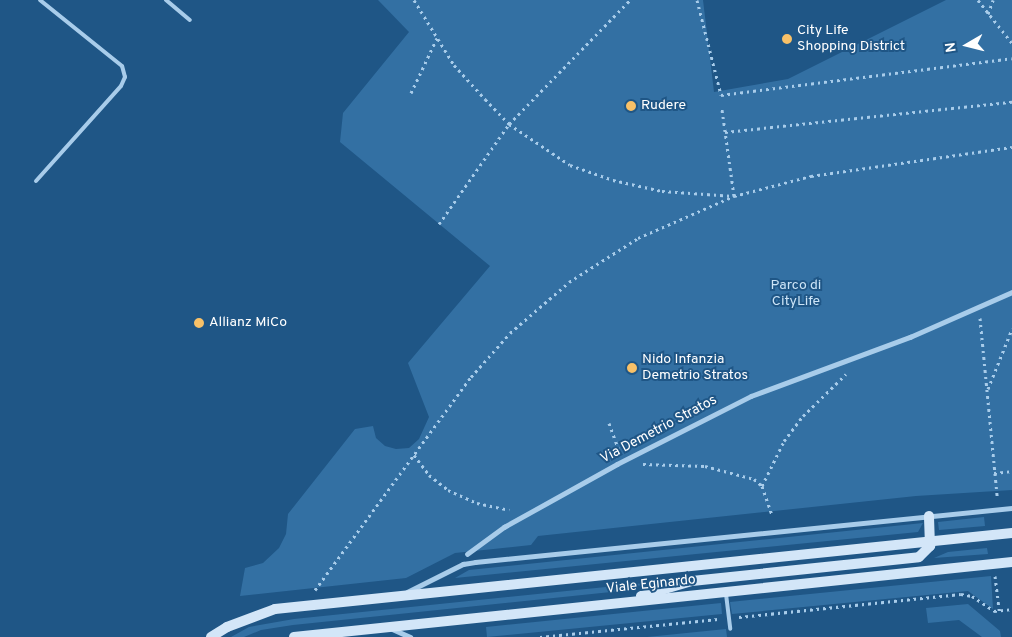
<!DOCTYPE html>
<style>
body{margin:0}
#map{position:relative;width:1012px;height:637px;overflow:hidden;background:#1f5686;font-family:Overpass,sans-serif}
div>[style]{position:absolute}
.green>*{inset:0;background:#3370a3}
.path>*{height:3px;margin-top:-1.5px;transform-origin:0;background:repeating-linear-gradient(90deg,#a8ccea 0 2.5px,transparent 0 6.5px)}
.service>*{height:4px;margin:-2px;padding:0 2px;transform-origin:2px;border-radius:2px;background:#a8ccea}
.pedestrian>*{height:4.5px;margin:-2.25px;padding:0 2.25px;transform-origin:2.25px;border-radius:2.25px;background:#a8ccea}
.minor>*{height:5px;margin:-2.5px;padding:0 2.5px;transform-origin:2.5px;border-radius:2.5px;background:#a8ccea}
.secondary>*{height:10px;margin:-5px;padding:0 5px;transform-origin:5px;border-radius:5px;background:#d3e6f8}
.dots>*{width:14px;height:14px;translate:-50% -50%;box-sizing:border-box;border:2px solid #1f5686;border-radius:50%}
span{translate:-50% -50%;white-space:nowrap;text-align:center;line-height:1.15;-webkit-text-stroke:4px #1f5686;paint-order:stroke}
.poi-label{font-size:14px;color:#fff}
.left{translate:0 -50%;text-align:left}
.park-label{font-size:14px;color:#cce4f7}
.street-label{font-size:14px;color:#fff}
.north{position:absolute;left:942px;top:20px;width:50px;height:50px;-webkit-text-stroke:4px #1f5686;paint-order:stroke;rotate:262deg;font-size:14px;font-weight:700;line-height:20px;text-align:center;color:#fff}
.north::after{content:'';display:block;margin:auto;width:18px;height:22px;background:#fff;clip-path:polygon(50% 0,100% 100%,50% 72%,0 100%)}
</style>
<div id="map">
<div class="green">
<div style="clip-path:polygon(378px 0,703px 0,714px 92px,788px 79px,946px 0,1012px 0,1012px 490px,916px 496px,538px 536px,531px 545px,455px 553px,406px 578px,240px 596px,245px 568px,263px 563px,279px 548px,286px 534px,288px 514px,355px 429px,373px 426px,376px 438px,385px 446px,396px 449px,409px 448px,419px 439px,429px 417px,408px 363px,490px 266px,340px 142px,343px 113px,409px 32px)"></div>
<div style="clip-path:polygon(984px 517px,985px 526px,939px 530px,938px 522px)"></div>
<div style="clip-path:polygon(923px 523px,918px 532px,455px 578px,469px 570px)"></div>
<div style="clip-path:polygon(987px 548px,988px 554px,934px 558px,948px 552px)"></div>
<div style="clip-path:polygon(991px 576px,993px 609px,968px 591px,732px 614px,730px 602px)"></div>
<div style="clip-path:polygon(645px 583px,630px 590px,293px 625px,261px 630px,244px 637px,231px 637px,249px 627px,294px 619px)"></div>
<div style="clip-path:polygon(721px 603px,722px 614px,487px 637px,486px 627px)"></div>
<div style="clip-path:polygon(968px 604px,1000px 631px,1001px 637px,982px 637px,959px 620px,928px 623px,926px 608px)"></div>
<div style="clip-path:polygon(726px 629px,727px 637px,647px 637px)"></div>
</div>
<div class="path">
<div style="left:414px;top:0;width:76px;rotate:58.4deg"></div>
<div style="left:454px;top:65px;width:46px;rotate:47.6deg"></div>
<div style="left:485px;top:99px;width:35px;rotate:46deg"></div>
<div style="left:509px;top:124px;width:73px;rotate:33.9deg"></div>
<div style="left:570px;top:165px;width:46px;rotate:19.2deg"></div>
<div style="left:613px;top:180px;width:50px;rotate:12.7deg"></div>
<div style="left:662px;top:191px;width:72px;rotate:4deg"></div>
<div style="left:734px;top:196px;width:88px;rotate:-97.9deg"></div>
<div style="left:697px;top:0;width:98px;rotate:75.8deg"></div>
<div style="left:721px;top:95px;width:293px;rotate:-7.2deg"></div>
<div style="left:978px;top:0;width:55px;rotate:51.7deg"></div>
<div style="left:988px;top:14px;width:15px;rotate:-70deg"></div>
<div style="left:411px;top:93px;width:61px;rotate:-64.7deg"></div>
<div style="left:725px;top:132px;width:289px;rotate:-6deg"></div>
<div style="left:439px;top:224px;width:122px;rotate:-55deg"></div>
<div style="left:509px;top:124px;width:173px;rotate:-45.7deg"></div>
<div style="left:980px;top:318px;width:179px;rotate:84.5deg"></div>
<div style="left:988px;top:389px;width:65px;rotate:-68.2deg"></div>
<div style="left:609px;top:423px;width:30px;rotate:70deg"></div>
<div style="left:414px;top:455px;width:25px;rotate:53deg"></div>
<div style="left:429px;top:475px;width:24px;rotate:38deg"></div>
<div style="left:448px;top:490px;width:32px;rotate:24deg"></div>
<div style="left:477px;top:503px;width:33px;rotate:12deg"></div>
<div style="left:643px;top:464px;width:62px;rotate:1.8deg"></div>
<div style="left:705px;top:466px;width:51px;rotate:14.9deg"></div>
<div style="left:754px;top:479px;width:11px;rotate:41deg"></div>
<div style="left:762px;top:486px;width:31px;rotate:71deg"></div>
<div style="left:994px;top:473px;width:18px;rotate:-6deg"></div>
<div style="left:762px;top:486px;width:50px;rotate:-63.9deg"></div>
<div style="left:784px;top:441px;width:31px;rotate:-53deg"></div>
<div style="left:803px;top:416px;width:60px;rotate:-44.3deg"></div>
<div style="left:995px;top:576px;width:35px;rotate:83deg"></div>
<div style="left:315px;top:590px;width:264px;rotate:-53.8deg"></div>
<div style="left:471px;top:377px;width:59px;rotate:-48.4deg"></div>
<div style="left:510px;top:333px;width:78px;rotate:-40.8deg"></div>
<div style="left:569px;top:282px;width:82px;rotate:-32.5deg"></div>
<div style="left:638px;top:238px;width:105px;rotate:-23.6deg"></div>
<div style="left:734px;top:196px;width:80px;rotate:-14.6deg"></div>
<div style="left:811px;top:176px;width:203px;rotate:-8.2deg"></div>
<div style="left:739px;top:617px;width:223px;rotate:-5.9deg"></div>
<div style="left:961px;top:594px;width:11px;rotate:10deg"></div>
<div style="left:972px;top:596px;width:27px;rotate:34deg"></div>
<div style="left:994px;top:611px;width:18px;rotate:-6deg"></div>
<div style="left:540px;top:637px;width:179px;rotate:-5.8deg"></div>
</div>
<div class="service">
<div style="left:166px;top:0;width:31px;rotate:40deg"></div>
<div style="left:36px;top:181px;width:127px;rotate:-48.2deg"></div>
<div style="left:121px;top:86px;width:10px;rotate:-66deg"></div>
<div style="left:125px;top:77px;width:11px;rotate:-105deg"></div>
<div style="left:122px;top:66px;width:105px;rotate:-141.2deg"></div>
<div style="left:726px;top:594px;width:35px;rotate:83deg"></div>
</div>
<div class="pedestrian">
<div style="left:467px;top:554px;width:46px;rotate:-36.1deg"></div>
<div style="left:504px;top:527px;width:129px;rotate:-29.1deg"></div>
<div style="left:617px;top:464px;width:150px;rotate:-26.9deg"></div>
<div style="left:751px;top:396px;width:170px;rotate:-20.4deg"></div>
<div style="left:910px;top:337px;width:111px;rotate:-23.8deg"></div>
</div>
<div class="minor">
<div style="left:407px;top:592px;width:63px;rotate:-26.6deg"></div>
<div style="left:463px;top:564px;width:12px;rotate:-9deg"></div>
<div style="left:475px;top:562px;width:540px;rotate:-5.74deg"></div>
<div style="left:392px;top:629px;width:20px;rotate:24deg"></div>
</div>
<div class="secondary">
<div style="left:641px;top:596px;width:53px;rotate:-16.4deg"></div>
<div style="left:692px;top:581px;width:228px;rotate:-6deg"></div>
<div style="left:919px;top:557px;width:16px;rotate:-45deg"></div>
<div style="left:930px;top:546px;width:30px;rotate:-92deg"></div>
<div style="left:211px;top:637px;width:19px;rotate:-32deg"></div>
<div style="left:227px;top:627px;width:51px;rotate:-20.6deg"></div>
<div style="left:275px;top:609px;width:741px;rotate:-5.89deg"></div>
<div style="left:294px;top:637px;width:722px;rotate:-5.96deg"></div>
</div>
<div class="dots">
<div style="left:787px;top:39px;background:#f8c168"></div>
<div style="left:631px;top:106px;background:#f8c168"></div>
<div style="left:199px;top:323px;background:#f8c168"></div>
<div style="left:632px;top:368px;background:#f8c168"></div>
</div>
<div class="poi-label">
<span class="left" style="left:797px;top:39px">City Life<br>Shopping District</span>
<span class="left" style="left:641px;top:106px">Rudere</span>
<span class="left" style="left:209px;top:323px">Allianz MiCo</span>
<span class="left" style="left:642px;top:368px">Nido Infanzia<br>Demetrio Stratos</span>
</div>
<div class="park-label">
<span style="left:796px;top:294px">Parco di<br>CityLife</span>
</div>
<div class="street-label">
<span style="left:659px;top:430px;rotate:-28deg">Via Demetrio Stratos</span>
<span style="left:651px;top:585px;rotate:-6deg">Viale Eginardo</span>
</div>
<div class="north">N</div>
</div>
